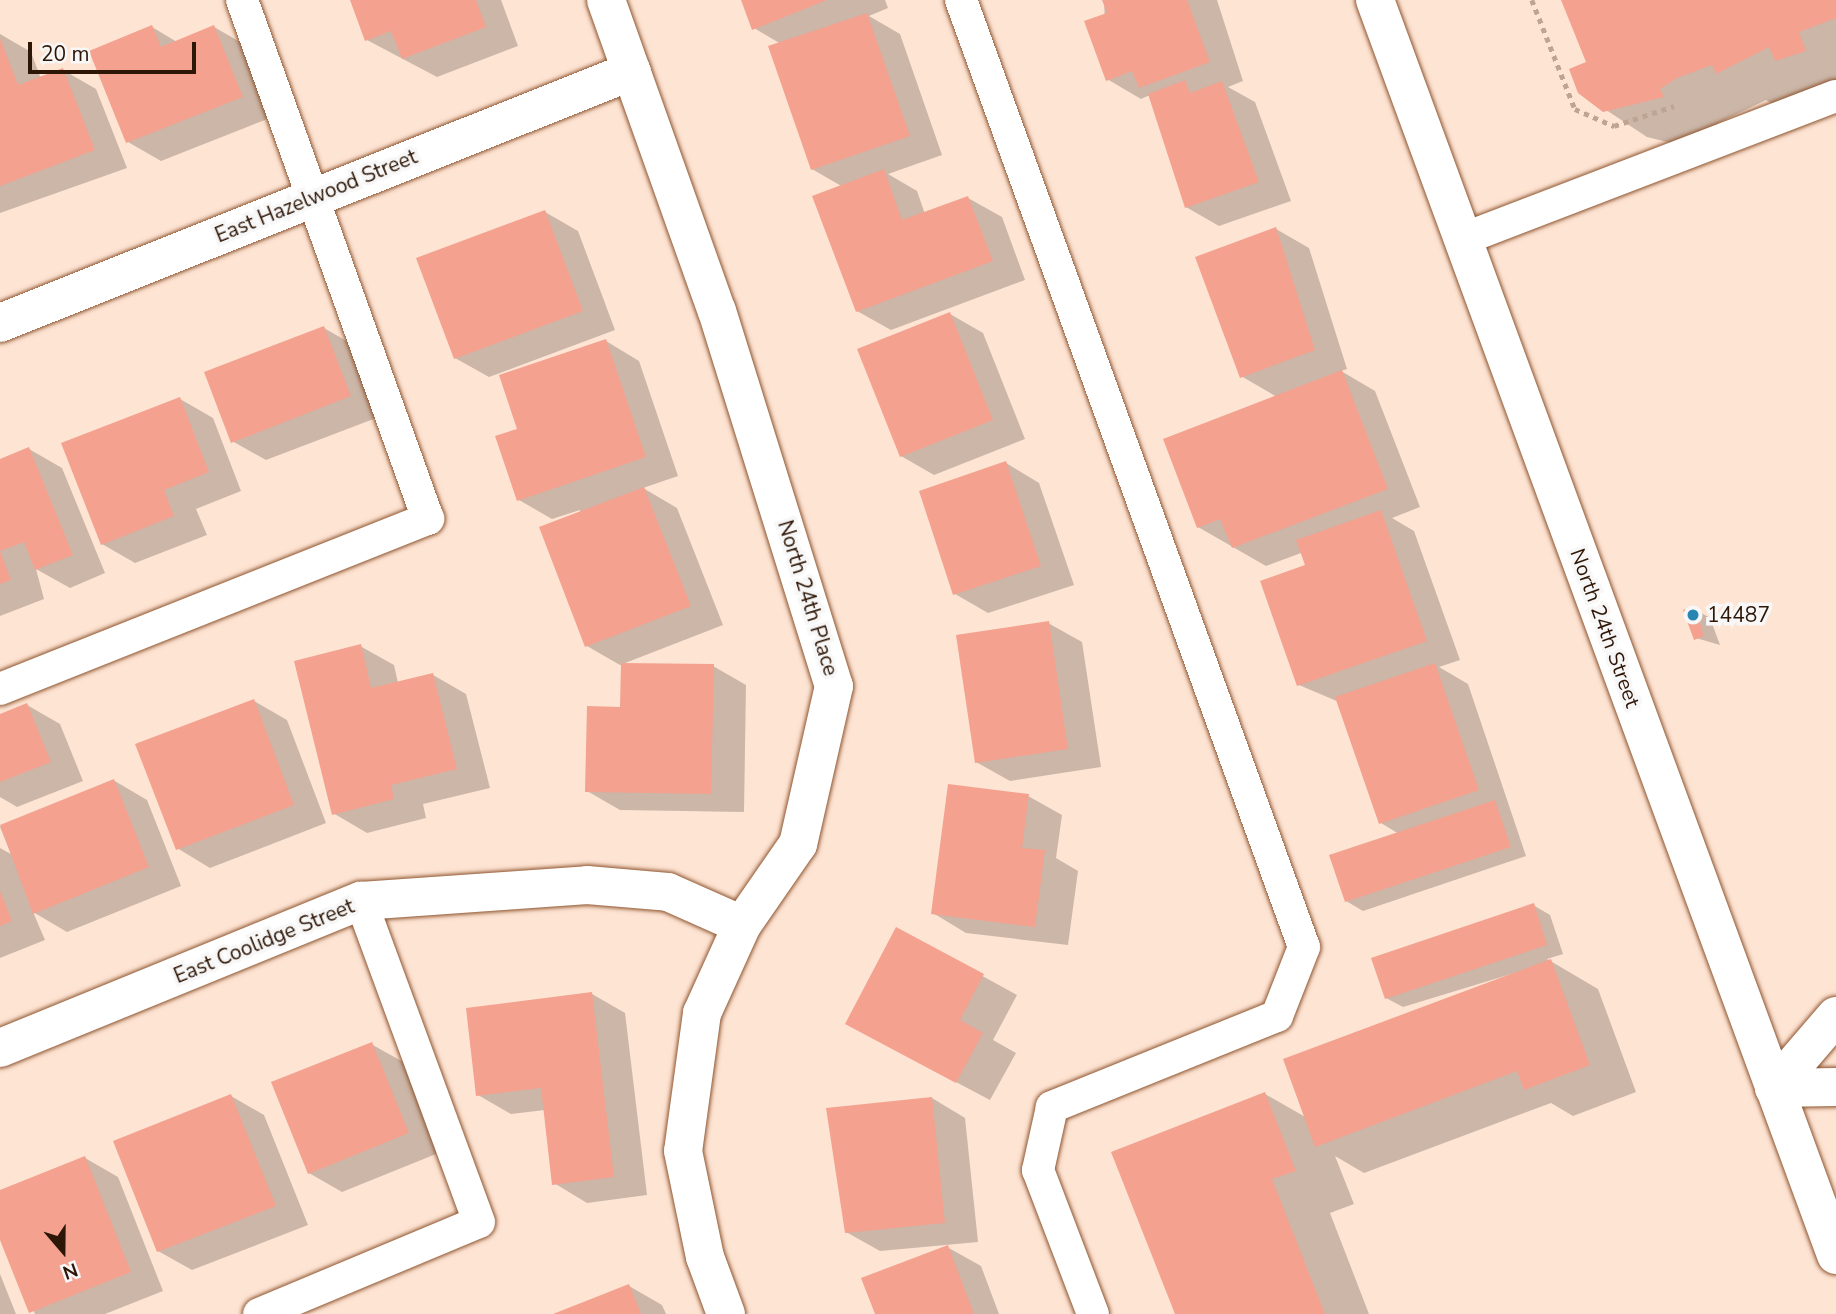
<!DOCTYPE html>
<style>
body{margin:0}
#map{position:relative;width:1836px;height:1314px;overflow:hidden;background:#fee4d3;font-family:"Nunito Sans",sans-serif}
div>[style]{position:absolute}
.shadow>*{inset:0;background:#0003}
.building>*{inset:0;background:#f4a18f}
.path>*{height:4.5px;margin-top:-2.25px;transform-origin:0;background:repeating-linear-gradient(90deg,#bda493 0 5px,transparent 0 10px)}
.roads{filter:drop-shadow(0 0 2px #8e552f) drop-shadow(0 0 2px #8e552f)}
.lane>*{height:32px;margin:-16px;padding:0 16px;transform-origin:16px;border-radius:16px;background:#fff}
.street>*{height:38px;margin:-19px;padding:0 19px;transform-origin:19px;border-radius:19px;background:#fff}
.secondary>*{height:38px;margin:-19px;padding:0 19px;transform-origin:19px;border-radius:19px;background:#fff}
.dots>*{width:19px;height:19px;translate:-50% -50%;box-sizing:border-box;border:4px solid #f7f7f7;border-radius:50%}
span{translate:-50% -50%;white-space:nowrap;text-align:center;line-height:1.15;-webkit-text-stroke:7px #f7f7f7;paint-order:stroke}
.street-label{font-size:21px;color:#2e1606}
.poi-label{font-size:21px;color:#2e1606}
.left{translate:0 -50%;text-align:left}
.north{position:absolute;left:28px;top:1216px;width:70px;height:70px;-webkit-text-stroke:5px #f7f7f7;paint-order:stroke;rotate:160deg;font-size:19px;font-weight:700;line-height:28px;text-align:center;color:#2e1606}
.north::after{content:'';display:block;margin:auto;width:24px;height:32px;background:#2e1606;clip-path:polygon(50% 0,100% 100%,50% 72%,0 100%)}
.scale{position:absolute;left:28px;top:42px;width:168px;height:32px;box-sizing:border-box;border:4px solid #2e1606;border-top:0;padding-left:9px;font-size:21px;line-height:24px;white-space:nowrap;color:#2e1606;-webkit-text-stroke:5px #f7f7f7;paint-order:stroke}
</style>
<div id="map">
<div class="shadow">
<div style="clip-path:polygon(352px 0,501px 0,518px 46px,437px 77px,367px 40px)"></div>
<div style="clip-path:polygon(743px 0,885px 0,888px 8px,869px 16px,900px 34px,942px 155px,888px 174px,917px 191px,925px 214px,968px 198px,1002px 217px,1025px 280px,891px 330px,857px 311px,843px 187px,812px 169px,781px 44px,754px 28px)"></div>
<div style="clip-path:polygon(1104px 0,1217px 0,1243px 81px,1228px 87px,1255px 102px,1291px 201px,1219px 226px,1186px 207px,1150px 95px,1141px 99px,1107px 79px)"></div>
<div style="clip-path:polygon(1564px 0,1836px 0,1836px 94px,1819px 85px,1776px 106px,1766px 100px,1718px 123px,1721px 130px,1679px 145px,1647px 137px,1579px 92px,1588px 63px)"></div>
<div style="clip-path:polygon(152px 27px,177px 42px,214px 27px,247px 46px,275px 116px,161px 161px,128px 142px)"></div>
<div style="clip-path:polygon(0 34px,31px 52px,41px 79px,63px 70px,96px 89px,127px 168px,0 213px)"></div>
<div style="clip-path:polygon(545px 212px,578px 231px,615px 330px,489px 377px,455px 358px)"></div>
<div style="clip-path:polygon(1276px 229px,1309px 248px,1347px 369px,1341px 371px,1375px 391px,1420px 507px,1392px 518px,1414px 531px,1460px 660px,1439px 667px,1468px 684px,1526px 856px,1363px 911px,1346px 901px,1399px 834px,1381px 823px,1339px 702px,1299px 685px,1308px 566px,1301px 553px,1266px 566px,1198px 527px,1277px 397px,1241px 376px)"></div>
<div style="clip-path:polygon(950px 314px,983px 333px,1025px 439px,934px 475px,901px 456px)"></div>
<div style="clip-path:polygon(324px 328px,357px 347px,384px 415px,266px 460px,232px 441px)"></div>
<div style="clip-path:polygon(606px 341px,639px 361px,678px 476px,643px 488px,677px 508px,723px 625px,620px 665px,587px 646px,580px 510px,552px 519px,519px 500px,520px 430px)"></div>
<div style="clip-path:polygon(180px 399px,213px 418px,241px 491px,196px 509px,207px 535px,135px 563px,102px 544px)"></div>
<div style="clip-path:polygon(29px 449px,62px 468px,105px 573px,70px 588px,36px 569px,44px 599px,0 616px,0 460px)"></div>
<div style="clip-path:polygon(1006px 463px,1039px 483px,1074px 585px,988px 613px,955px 594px)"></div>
<div style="clip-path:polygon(1693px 608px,1710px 618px,1720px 645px,1696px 638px)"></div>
<div style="clip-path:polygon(1048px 623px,1082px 642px,1101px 767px,1010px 781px,976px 762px)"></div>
<div style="clip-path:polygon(360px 646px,394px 665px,398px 683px,433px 675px,466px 694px,490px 788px,423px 804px,426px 818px,367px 833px,333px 813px)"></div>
<div style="clip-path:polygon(713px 666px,746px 685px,744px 812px,620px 810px,587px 791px,622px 709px)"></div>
<div style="clip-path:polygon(254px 701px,287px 720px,326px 823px,210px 868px,177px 848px)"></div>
<div style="clip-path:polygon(27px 705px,60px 724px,83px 781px,17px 807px,0 797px,0 716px)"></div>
<div style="clip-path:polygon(113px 780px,147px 800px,181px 886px,67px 932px,33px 912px,45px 940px,0 958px,0 848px,11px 854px,0 827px)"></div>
<div style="clip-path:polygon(1028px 796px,1062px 815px,1056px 858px,1078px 871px,1068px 945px,966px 933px,933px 913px)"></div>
<div style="clip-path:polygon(1533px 905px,1550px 915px,1563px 954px,1547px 959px,1598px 989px,1636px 1092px,1573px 1116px,1551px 1103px,1364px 1173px,1335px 1156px,1354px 1204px,1330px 1213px,1369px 1314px,1177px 1314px,1265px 1094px,1307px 1118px,1541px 965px,1403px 1007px,1386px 998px)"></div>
<div style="clip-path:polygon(897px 929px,1017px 995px,993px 1040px,1016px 1053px,990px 1100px,880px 1042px)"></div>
<div style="clip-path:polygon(592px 994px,625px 1013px,647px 1195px,587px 1203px,554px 1183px,545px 1110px,511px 1114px,478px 1095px)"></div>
<div style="clip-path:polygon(371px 1044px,405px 1063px,441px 1152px,342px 1192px,309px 1173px)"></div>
<div style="clip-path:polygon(231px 1096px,264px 1115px,308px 1225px,192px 1270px,158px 1251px)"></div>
<div style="clip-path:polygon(932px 1098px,965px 1118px,978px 1242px,880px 1251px,846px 1232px)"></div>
<div style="clip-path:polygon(85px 1158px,118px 1177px,163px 1291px,105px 1314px,35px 1314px,0 1235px,0 1192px)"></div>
<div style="clip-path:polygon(947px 1247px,981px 1266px,999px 1314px,877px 1314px)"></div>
<div style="clip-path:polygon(0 1274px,16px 1314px,0 1314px)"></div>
<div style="clip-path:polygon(629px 1286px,662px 1305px,666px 1314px,557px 1314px)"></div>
</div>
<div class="building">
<div style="clip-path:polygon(350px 0,476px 0,486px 27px,402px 59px,391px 31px,365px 41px)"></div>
<div style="clip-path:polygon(741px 0,827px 0,752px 30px)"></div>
<div style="clip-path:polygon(1102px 0,1187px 0,1210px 62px,1139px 88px,1132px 71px,1106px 81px,1084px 21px,1107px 13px)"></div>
<div style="clip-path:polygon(1561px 0,1836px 0,1836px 18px,1799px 32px,1806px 51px,1775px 61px,1769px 47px,1716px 74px,1712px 65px,1677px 78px,1660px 89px,1664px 97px,1603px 112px,1578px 93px,1569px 69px,1586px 62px)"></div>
<div style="clip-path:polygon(867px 13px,910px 136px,811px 170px,768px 46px)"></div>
<div style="clip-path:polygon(152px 25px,161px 47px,214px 25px,243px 97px,126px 143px,89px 51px)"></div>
<div style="clip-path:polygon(0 38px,18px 85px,63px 68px,95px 150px,0 186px)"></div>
<div style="clip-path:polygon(1185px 80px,1190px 93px,1222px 81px,1259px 182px,1185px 208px,1148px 94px)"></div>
<div style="clip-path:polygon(884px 169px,902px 220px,968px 196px,993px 261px,856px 312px,812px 196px)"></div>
<div style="clip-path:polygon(545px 210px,583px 311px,454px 359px,416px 258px)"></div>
<div style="clip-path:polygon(1276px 227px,1315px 350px,1240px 378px,1195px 257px)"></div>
<div style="clip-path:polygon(950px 312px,993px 420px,900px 457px,857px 349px)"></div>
<div style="clip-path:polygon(324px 326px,351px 396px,231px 443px,204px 372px)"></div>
<div style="clip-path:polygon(606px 339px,646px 457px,517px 501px,495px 436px,517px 429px,499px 375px)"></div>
<div style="clip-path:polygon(1342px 370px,1388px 489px,1232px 548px,1220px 519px,1197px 528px,1163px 439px)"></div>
<div style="clip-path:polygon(180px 397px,209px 472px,164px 490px,174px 516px,101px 545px,61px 443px)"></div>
<div style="clip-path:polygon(29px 447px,73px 555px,35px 570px,24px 542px,0 551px,11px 580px,0 584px,0 459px)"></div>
<div style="clip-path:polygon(1006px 461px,1041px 566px,953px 595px,919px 491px)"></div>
<div style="clip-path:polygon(644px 487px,691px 606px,585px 647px,539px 527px)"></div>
<div style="clip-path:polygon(1381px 510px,1427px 641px,1297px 686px,1260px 581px,1305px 565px,1296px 540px)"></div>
<div style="clip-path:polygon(1694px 606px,1704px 636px,1694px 640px,1683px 610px)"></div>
<div style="clip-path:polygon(1049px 621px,1068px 749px,975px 763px,956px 635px)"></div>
<div style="clip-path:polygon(361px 644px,371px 688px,433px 673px,457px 769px,391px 785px,394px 799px,332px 815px,294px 661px)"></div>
<div style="clip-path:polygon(621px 663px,714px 664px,711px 794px,585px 792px,587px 706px,620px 707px)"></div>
<div style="clip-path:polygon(1435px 663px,1479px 790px,1379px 824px,1335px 697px)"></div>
<div style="clip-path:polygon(254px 699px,294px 805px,176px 850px,135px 744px)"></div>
<div style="clip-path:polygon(27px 703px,51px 762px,0 782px,0 714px)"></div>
<div style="clip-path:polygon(114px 779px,149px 867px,33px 914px,0 825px)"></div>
<div style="clip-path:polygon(948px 784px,1029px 794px,1022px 848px,1045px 850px,1035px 927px,931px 914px)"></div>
<div style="clip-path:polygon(1495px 800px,1511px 847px,1345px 902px,1329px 855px)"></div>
<div style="clip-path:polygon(0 891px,12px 921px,0 926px)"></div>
<div style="clip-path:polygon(1534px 903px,1547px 945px,1385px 999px,1371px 958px)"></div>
<div style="clip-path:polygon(896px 927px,984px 974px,960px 1020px,983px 1033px,956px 1083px,845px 1024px)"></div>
<div style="clip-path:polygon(1551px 959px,1590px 1065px,1524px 1090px,1517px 1071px,1315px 1147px,1283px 1059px)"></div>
<div style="clip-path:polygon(592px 992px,614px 1177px,552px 1185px,541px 1088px,476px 1096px,466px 1008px)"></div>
<div style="clip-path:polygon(372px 1042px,409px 1133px,308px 1174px,271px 1082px)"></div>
<div style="clip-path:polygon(1265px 1092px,1296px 1171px,1272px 1179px,1325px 1314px,1175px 1314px,1111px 1152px)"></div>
<div style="clip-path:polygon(231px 1094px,276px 1206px,157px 1252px,113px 1141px)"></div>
<div style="clip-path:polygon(932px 1097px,945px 1223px,845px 1233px,826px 1108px)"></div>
<div style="clip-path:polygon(85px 1156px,131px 1272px,29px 1313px,0 1240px,0 1190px)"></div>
<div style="clip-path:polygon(948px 1245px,974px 1314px,875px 1314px,861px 1278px)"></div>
<div style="clip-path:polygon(629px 1284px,641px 1314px,553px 1314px)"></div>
</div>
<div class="path">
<div style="left:1532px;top:0;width:117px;rotate:68.5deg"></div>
<div style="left:1575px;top:109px;width:43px;rotate:23.6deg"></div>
<div style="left:1614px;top:126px;width:63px;rotate:-18.4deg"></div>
</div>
<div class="roads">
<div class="lane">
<div style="left:961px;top:0;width:1007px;rotate:70.09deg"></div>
<div style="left:1304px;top:947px;width:74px;rotate:111.4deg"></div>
<div style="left:1277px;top:1016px;width:243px;rotate:158deg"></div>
<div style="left:1052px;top:1107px;width:65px;rotate:102.5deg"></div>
<div style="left:1038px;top:1170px;width:154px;rotate:69.1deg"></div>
<div style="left:1463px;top:239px;width:399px;rotate:-21deg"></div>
<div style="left:0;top:689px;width:461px;rotate:-21.7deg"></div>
<div style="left:428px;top:519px;width:551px;rotate:-109.72deg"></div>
<div style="left:259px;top:1314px;width:238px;rotate:-22.7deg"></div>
<div style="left:479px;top:1222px;width:342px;rotate:-110.2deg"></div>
</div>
<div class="street">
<div style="left:606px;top:0;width:330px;rotate:70.4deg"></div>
<div style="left:717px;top:311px;width:393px;rotate:72.7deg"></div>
<div style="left:834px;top:686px;width:162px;rotate:102.8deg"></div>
<div style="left:798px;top:844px;width:98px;rotate:124.7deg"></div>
<div style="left:742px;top:925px;width:97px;rotate:114.4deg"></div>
<div style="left:702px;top:1013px;width:139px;rotate:97.8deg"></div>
<div style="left:683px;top:1151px;width:108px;rotate:78.3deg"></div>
<div style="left:705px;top:1257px;width:61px;rotate:69.8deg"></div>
<div style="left:0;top:323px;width:680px;rotate:-21.74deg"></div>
<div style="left:0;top:1048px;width:390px;rotate:-22.2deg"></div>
<div style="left:361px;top:901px;width:227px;rotate:-4deg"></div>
<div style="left:587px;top:885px;width:81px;rotate:4.9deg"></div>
<div style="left:668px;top:892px;width:81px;rotate:24deg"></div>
</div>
<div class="secondary">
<div style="left:1375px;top:0;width:1337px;rotate:69.83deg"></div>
<div style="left:1774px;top:1088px;width:95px;rotate:-49.3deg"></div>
<div style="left:1774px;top:1088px;width:62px;rotate:-0.9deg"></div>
</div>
</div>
<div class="dots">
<div style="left:1693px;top:615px;background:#2787b2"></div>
</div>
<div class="street-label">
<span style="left:316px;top:196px;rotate:-22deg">East Hazelwood Street</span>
<span style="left:808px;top:598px;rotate:73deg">North 24th Place</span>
<span style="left:1605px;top:628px;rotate:70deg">North 24th Street</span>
<span style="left:264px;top:941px;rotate:-22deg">East Coolidge Street</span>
</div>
<div class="poi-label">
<span class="left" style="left:1707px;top:615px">14487</span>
</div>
<div class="north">N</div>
<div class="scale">20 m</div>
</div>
